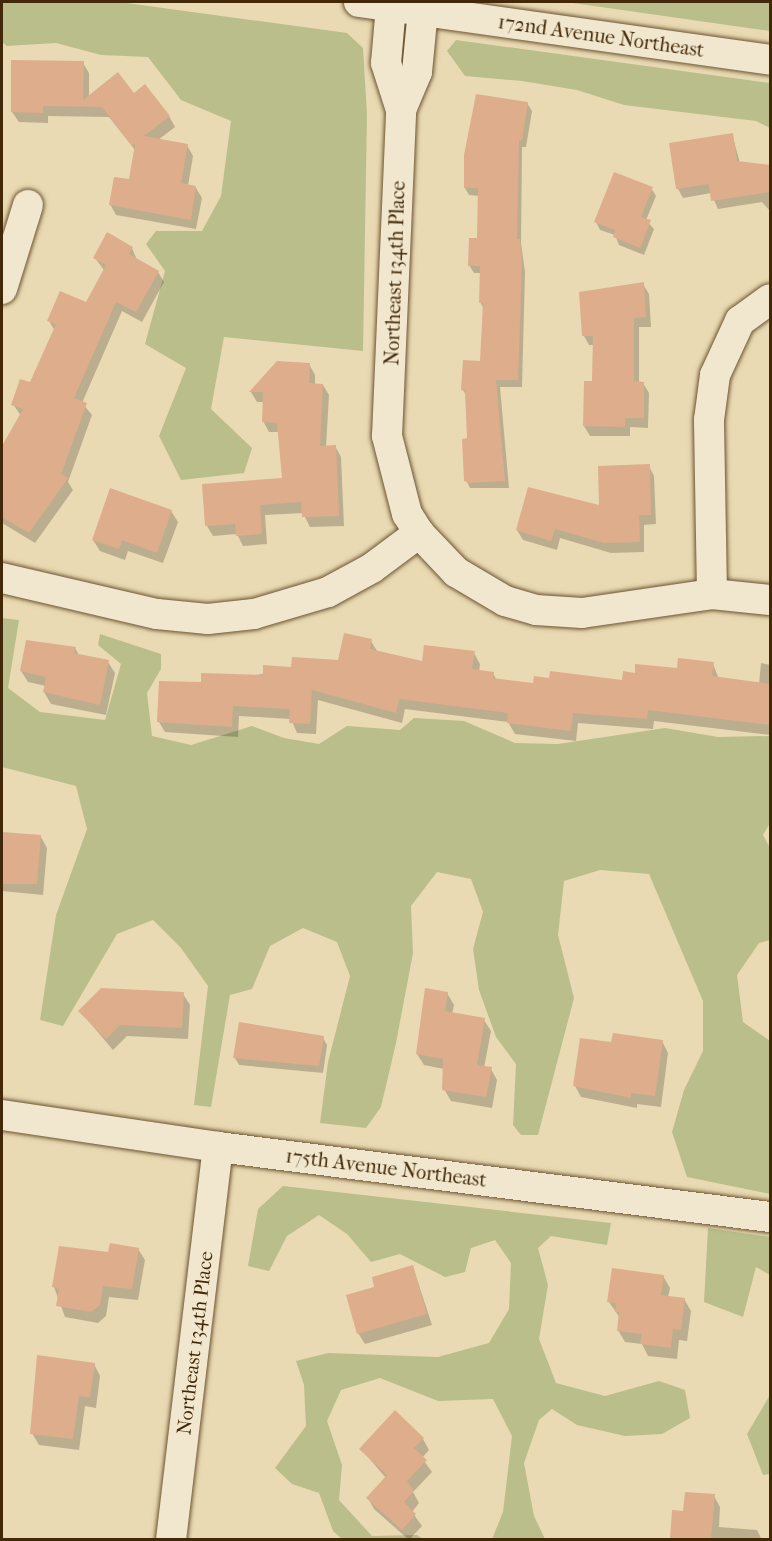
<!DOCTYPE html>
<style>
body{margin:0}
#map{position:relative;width:772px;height:1541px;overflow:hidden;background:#e9dab3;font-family:"IM FELL French Canon",serif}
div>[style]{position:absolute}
.green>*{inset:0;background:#babe8a}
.shadow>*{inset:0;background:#0003}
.building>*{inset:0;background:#dead8c}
.roads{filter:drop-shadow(0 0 2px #6c5432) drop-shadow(0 0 2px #6c5432)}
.street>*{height:30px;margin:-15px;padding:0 15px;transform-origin:15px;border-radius:15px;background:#f1e7ce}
span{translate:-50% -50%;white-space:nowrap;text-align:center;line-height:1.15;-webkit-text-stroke:4.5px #f1e7ce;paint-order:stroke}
.street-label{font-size:20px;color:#422807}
.frame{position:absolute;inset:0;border:3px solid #422807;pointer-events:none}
</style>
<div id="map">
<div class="green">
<div style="clip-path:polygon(2px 2px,119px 2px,347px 33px,363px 48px,367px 114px,363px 351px,224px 337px,211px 409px,252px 448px,244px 473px,181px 480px,159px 436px,186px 368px,145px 344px,165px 271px,146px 244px,156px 231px,202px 231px,221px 196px,231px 121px,181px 100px,148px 57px,101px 55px,56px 43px,7px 46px,2px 42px)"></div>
<div style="clip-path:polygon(566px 2px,770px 2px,770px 31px)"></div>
<div style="clip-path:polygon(456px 40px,770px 83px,770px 128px,756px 121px,624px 105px,577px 90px,522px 81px,465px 76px,447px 51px)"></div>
<div style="clip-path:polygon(2px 618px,19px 620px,8px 688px,40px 712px,105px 720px,121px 664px,98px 645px,100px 634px,161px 654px,161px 669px,147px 693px,152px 736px,191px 745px,252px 726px,284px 738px,319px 744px,347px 726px,400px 730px,414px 718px,464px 721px,515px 743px,558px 744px,665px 728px,718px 737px,770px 736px,770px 823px,763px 835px,770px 848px,770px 940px,759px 943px,737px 975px,743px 1022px,770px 1041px,770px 1194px,687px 1177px,672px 1132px,684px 1090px,703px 1051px,703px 1001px,649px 874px,600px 870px,564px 881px,558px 935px,574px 998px,538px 1135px,521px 1135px,513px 1125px,516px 1064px,496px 1037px,479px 990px,473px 949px,483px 912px,471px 879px,437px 872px,411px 906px,413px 953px,396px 1043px,381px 1107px,366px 1128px,320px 1123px,328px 1062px,350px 976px,337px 942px,303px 928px,270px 946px,252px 989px,230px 995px,211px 1107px,194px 1105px,208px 986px,181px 948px,153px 920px,117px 934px,63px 1026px,40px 1020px,56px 915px,87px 829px,76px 786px,2px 767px)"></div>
<div style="clip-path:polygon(283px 1186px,611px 1223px,607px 1245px,551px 1236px,538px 1248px,548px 1285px,539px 1339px,556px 1383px,605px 1396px,659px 1381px,685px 1390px,690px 1418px,662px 1434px,625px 1436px,577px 1425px,552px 1409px,539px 1420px,524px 1463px,534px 1516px,545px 1539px,492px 1539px,503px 1512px,512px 1436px,493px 1399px,438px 1401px,380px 1378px,341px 1390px,327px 1421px,342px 1465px,339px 1500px,372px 1536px,417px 1535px,423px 1539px,342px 1539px,333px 1531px,319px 1493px,292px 1484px,275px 1468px,306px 1426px,304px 1385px,296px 1361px,328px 1353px,438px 1357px,489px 1343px,509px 1309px,511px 1263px,495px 1240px,471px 1248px,465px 1272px,445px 1277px,400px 1254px,371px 1262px,347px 1234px,319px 1215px,287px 1236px,269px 1271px,248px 1266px,258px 1209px)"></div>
<div style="clip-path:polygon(708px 1228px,770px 1237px,770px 1275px,756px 1267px,743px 1317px,704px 1302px)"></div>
<div style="clip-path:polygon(770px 1395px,770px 1474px,763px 1475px,747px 1434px)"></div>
</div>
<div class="shadow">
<div style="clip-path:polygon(83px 63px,89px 73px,89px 98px,134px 95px,169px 116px,175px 127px,158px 140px,187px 145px,193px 156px,188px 186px,196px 188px,202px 198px,196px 229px,116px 215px,110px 204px,130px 181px,135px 150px,109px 117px,48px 116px,48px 123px,19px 122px,12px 112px)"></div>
<div style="clip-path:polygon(527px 103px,532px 111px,526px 147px,522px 147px,521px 243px,525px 272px,522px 387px,500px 387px,509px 488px,470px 488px,466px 480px,469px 440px,467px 397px,463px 390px,482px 362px,484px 309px,480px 302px,482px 273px,474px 273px,469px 265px,479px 239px,480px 196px,469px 195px,465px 188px)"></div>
<div style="clip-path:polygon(732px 134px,740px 163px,770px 166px,770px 211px,762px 202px,718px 209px,711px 193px,683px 198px,678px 189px,671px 144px)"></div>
<div style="clip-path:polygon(651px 188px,656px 196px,646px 220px,654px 229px,644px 255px,619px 245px,615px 235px,600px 230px,596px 222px)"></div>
<div style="clip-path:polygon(132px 248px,137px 260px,158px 272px,164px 282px,142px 322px,122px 311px,82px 403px,92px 415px,68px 482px,73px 490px,35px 543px,2px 523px,2px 486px,6px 479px,2px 477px,2px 449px,21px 416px,13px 404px,31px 384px,55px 331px,49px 321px,86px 304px,104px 270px,95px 258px)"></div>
<div style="clip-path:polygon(643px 284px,649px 294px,651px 327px,639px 327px,639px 383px,643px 383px,649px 393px,648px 428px,630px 427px,630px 436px,590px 436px,584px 426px,593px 382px,594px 345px,589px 345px,584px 336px)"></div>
<div style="clip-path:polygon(309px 364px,315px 375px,315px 385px,323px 385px,329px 395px,326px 447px,335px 446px,341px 457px,344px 526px,310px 527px,303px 513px,265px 515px,267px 544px,243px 546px,237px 534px,213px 536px,207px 526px,284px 480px,279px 432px,269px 432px,263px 421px,264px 402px,257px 402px,251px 392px)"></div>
<div style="clip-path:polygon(649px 466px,654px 476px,656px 524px,644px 525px,644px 552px,611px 553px,560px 538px,557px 550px,523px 540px,517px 530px,601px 507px)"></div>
<div style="clip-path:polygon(171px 511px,178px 522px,163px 563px,128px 551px,125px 560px,100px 551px,93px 540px)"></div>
<div style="clip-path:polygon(371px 641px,377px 651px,424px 663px,474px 653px,480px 664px,479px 672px,493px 674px,497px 680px,534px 684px,623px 681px,636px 674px,713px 664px,719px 679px,759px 684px,761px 663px,770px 665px,770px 735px,654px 721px,653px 729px,578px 723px,576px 741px,515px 734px,508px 722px,405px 709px,402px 723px,318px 700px,316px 734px,297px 733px,291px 719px,239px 716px,238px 737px,165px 732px,159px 722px,202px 684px,339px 661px)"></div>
<div style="clip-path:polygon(75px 648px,79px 655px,108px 662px,115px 673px,106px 715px,51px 704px,44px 692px,46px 686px,28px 682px,21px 671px)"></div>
<div style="clip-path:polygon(2px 833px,41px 837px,47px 848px,43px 895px,2px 891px)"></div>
<div style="clip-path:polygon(447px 993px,454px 1005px,452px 1014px,484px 1020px,491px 1031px,484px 1068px,491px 1069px,497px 1080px,492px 1108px,451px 1101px,444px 1089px,444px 1069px,424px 1065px,417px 1054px)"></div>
<div style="clip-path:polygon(183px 994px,190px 1005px,188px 1039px,127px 1036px,113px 1050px,80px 1011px)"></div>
<div style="clip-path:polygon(323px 1038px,327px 1045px,323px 1073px,239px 1065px,235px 1058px)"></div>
<div style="clip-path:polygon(662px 1041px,668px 1053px,661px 1107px,637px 1104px,637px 1108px,581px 1097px,575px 1086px,613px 1044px)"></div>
<div style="clip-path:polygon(138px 1249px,145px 1260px,138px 1300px,109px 1297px,106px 1316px,98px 1323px,65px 1317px,54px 1287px,109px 1254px)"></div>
<div style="clip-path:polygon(413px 1267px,432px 1325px,365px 1344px,358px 1333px,376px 1288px)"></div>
<div style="clip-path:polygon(663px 1276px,670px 1288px,668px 1297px,684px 1299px,691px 1311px,687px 1341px,679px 1340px,677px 1359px,648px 1356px,642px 1344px,625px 1342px,618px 1330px,620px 1318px,609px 1302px)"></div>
<div style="clip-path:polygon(94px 1364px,100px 1376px,96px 1408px,85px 1406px,79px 1450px,39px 1445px,32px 1433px)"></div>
<div style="clip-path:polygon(423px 1439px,429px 1450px,422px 1458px,432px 1472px,413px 1492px,419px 1503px,412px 1512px,422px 1526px,409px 1540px,374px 1509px,368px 1498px,386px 1478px,361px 1449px)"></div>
<div style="clip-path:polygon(714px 1496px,720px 1507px,719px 1527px,757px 1530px,762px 1540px,671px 1540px,673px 1512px,685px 1513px)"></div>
</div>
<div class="building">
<div style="clip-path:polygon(11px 60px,84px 61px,83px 100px,118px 72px,134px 93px,145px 84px,170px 116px,144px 136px,188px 144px,181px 183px,196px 186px,191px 220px,109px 205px,114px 177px,129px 179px,135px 144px,132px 146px,102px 107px,43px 106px,43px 113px,11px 112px)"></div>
<div style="clip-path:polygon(476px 94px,528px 102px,522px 140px,519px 140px,517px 239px,520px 239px,522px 263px,518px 380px,496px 380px,505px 481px,470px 483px,464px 481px,462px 439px,467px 438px,465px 391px,461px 390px,463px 360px,480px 361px,483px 303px,479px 303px,480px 266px,468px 266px,469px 238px,477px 238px,478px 188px,464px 188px,464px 155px)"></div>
<div style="clip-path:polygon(733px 133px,737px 161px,771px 165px,771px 192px,711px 201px,709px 184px,676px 189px,669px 143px)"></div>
<div style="clip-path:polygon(614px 172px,653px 187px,641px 217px,651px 220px,640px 248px,613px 237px,615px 230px,594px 222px)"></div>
<div style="clip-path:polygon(107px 232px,133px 247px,129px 254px,159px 271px,136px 312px,116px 302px,74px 398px,87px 403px,61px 474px,68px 478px,29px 533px,2px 517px,2px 446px,23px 409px,11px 405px,20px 379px,30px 382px,56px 324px,47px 321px,60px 291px,86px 302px,106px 265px,93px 258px)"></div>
<div style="clip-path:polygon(644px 282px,646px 317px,634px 318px,634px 381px,644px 382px,644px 418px,625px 418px,625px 427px,583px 426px,584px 381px,592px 381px,593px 336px,582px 336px,579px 292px)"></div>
<div style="clip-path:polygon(277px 361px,310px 363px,309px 383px,323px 384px,320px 446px,336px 445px,339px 516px,302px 517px,301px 502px,260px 505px,262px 534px,236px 536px,235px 524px,205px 526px,202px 484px,282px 478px,277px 423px,262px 422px,263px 392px,249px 392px)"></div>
<div style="clip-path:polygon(650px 464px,651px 515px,639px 515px,640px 542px,604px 543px,555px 529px,551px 541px,516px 530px,528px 487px,599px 505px,598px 466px)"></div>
<div style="clip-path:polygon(110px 488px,172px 510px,157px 553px,122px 540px,119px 549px,92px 540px)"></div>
<div style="clip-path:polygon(344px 633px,372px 639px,370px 649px,422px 661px,424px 645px,475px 651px,472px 669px,494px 672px,493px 678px,533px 683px,534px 676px,549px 678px,550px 671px,622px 680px,623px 671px,635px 673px,635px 664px,677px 668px,678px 658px,714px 662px,712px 676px,771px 684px,771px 725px,648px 710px,647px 719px,573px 713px,571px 731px,507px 723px,508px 713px,399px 699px,396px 713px,312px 690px,310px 724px,289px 723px,290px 709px,233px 706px,232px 727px,157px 722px,159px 681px,201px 682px,201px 673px,263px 675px,263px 665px,291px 667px,292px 657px,338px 660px)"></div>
<div style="clip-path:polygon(26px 640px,76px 647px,74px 653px,109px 660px,100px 705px,43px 692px,46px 677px,20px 671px)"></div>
<div style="clip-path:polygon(2px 832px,41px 835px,37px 884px,2px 884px)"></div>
<div style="clip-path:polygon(101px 988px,184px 992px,182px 1028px,120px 1025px,106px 1039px,78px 1011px)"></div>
<div style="clip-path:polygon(425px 988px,448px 992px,445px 1011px,485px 1018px,477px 1065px,492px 1067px,486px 1097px,442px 1090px,443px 1059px,416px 1054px)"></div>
<div style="clip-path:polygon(239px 1022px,324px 1036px,319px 1066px,233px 1058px)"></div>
<div style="clip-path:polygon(613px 1033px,663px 1040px,655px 1096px,631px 1093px,631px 1098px,573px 1086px,580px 1038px,611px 1042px)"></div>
<div style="clip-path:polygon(110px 1243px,139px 1248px,132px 1289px,103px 1286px,100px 1305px,91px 1312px,56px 1306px,59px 1289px,52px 1287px,59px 1246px,108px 1252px)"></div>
<div style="clip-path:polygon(413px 1265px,427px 1314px,357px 1334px,346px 1295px,374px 1287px,372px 1277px)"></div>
<div style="clip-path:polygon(612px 1268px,664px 1275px,661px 1295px,685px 1298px,681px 1330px,673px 1329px,671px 1348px,640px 1344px,642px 1334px,617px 1331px,619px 1312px,615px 1312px,616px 1303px,607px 1302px)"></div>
<div style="clip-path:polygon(37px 1355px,95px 1363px,90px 1397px,79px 1396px,73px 1439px,30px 1434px)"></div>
<div style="clip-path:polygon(395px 1410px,424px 1438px,414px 1448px,427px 1460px,407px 1481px,414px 1491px,404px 1502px,416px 1514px,402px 1530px,366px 1498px,387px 1475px,359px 1449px)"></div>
<div style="clip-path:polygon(685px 1492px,715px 1494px,711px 1539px,670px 1539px,672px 1510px,683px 1511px)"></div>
</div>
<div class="roads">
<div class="street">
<div style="left:359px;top:2px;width:415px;rotate:8deg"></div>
<div style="left:391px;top:6px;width:57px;rotate:95deg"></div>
<div style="left:386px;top:63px;width:49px;rotate:72.3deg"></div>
<div style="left:2px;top:289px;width:88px;rotate:-72.8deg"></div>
<div style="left:419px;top:533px;width:22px;rotate:-122deg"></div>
<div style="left:407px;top:514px;width:81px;rotate:-104.4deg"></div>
<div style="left:387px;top:436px;width:326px;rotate:-87.5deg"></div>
<div style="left:401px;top:110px;width:41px;rotate:-67.2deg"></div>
<div style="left:417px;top:72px;width:62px;rotate:-84.5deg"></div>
<div style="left:2px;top:578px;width:159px;rotate:13.1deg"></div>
<div style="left:157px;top:614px;width:51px;rotate:5.6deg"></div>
<div style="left:208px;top:619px;width:46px;rotate:-6.2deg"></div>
<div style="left:254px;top:614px;width:77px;rotate:-16.6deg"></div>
<div style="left:328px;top:592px;width:50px;rotate:-28.6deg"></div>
<div style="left:372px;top:568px;width:59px;rotate:-36.7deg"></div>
<div style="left:419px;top:533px;width:54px;rotate:46.5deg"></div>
<div style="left:456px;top:572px;width:57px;rotate:30.6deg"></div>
<div style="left:505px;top:601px;width:32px;rotate:16deg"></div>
<div style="left:536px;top:610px;width:46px;rotate:3.7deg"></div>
<div style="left:582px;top:613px;width:131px;rotate:-8.3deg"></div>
<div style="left:712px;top:594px;width:58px;rotate:5.9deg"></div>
<div style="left:712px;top:594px;width:174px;rotate:-91deg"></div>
<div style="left:709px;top:420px;width:45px;rotate:-82.4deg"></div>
<div style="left:715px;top:375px;width:60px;rotate:-65.2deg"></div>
<div style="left:740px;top:321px;width:37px;rotate:-36deg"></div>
<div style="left:2px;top:1115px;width:218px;rotate:8.4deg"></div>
<div style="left:218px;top:1147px;width:556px;rotate:7.23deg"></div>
<div style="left:171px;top:1540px;width:396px;rotate:-83.2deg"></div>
</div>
</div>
<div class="street-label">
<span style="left:601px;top:36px;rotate:8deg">172nd Avenue Northeast</span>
<span style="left:395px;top:273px;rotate:-88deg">Northeast 134th Place</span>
<span style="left:386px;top:1168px;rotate:7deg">175th Avenue Northeast</span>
<span style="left:195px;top:1343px;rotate:-83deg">Northeast 134th Place</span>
</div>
<div class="frame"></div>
</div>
